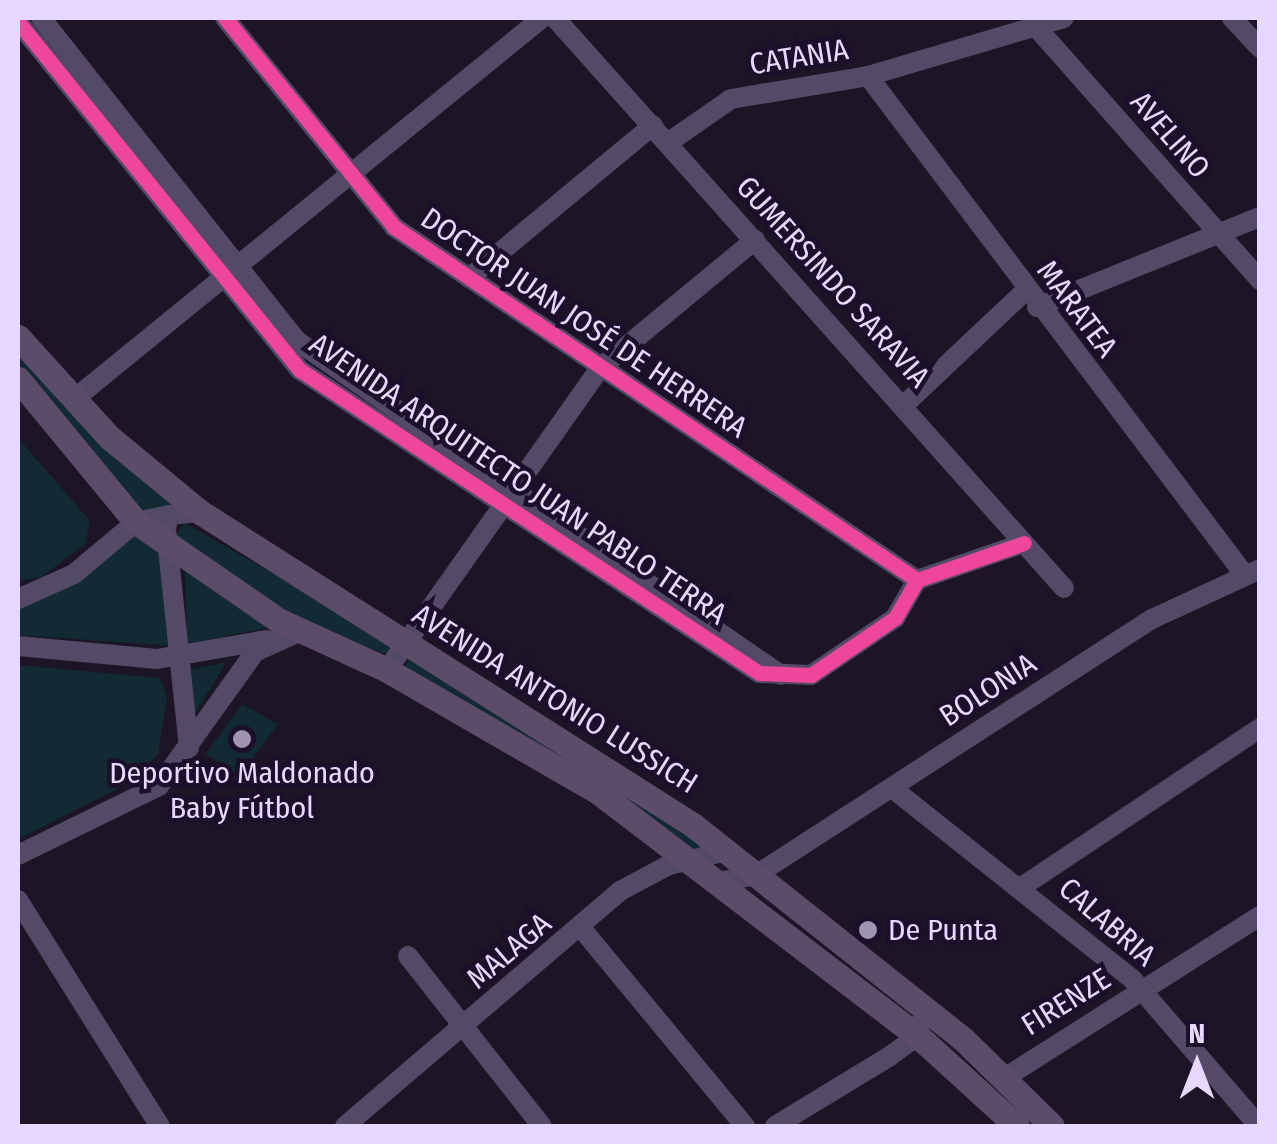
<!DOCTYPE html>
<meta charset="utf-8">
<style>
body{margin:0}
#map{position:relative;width:1277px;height:1144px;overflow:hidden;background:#1c1525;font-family:"Fira Sans Condensed",sans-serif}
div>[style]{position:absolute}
.green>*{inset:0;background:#122a33}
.minor>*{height:20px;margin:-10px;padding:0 10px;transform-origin:10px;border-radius:10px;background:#524a66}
.major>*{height:25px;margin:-12.5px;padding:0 12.5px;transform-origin:12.5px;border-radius:12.5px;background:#5d4b6a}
.cycleway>*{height:15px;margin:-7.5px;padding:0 7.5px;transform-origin:7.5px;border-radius:7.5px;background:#ed469a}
.dots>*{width:28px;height:28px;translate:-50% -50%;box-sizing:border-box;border:5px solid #1b0f2b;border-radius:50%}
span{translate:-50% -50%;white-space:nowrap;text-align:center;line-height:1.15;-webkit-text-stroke:9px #1b0f2b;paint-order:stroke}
.street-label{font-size:30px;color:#e7d8ff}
.poi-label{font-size:30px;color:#e7d8ff}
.left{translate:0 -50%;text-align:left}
.frame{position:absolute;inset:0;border:20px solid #e7d8ff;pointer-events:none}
.north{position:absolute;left:1147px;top:1014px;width:100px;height:100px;-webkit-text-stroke:8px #1b0f2b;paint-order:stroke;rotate:0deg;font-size:28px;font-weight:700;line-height:40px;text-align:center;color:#e7d8ff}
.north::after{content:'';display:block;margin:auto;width:35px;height:45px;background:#e7d8ff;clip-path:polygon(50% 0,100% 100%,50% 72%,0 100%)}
</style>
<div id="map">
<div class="green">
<div style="clip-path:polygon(18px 349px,182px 508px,137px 513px,18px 367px)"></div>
<div style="clip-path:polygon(18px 438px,90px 521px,85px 544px,41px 577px,18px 581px)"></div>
<div style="clip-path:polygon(185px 523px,395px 644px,389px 655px,314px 630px,173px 538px)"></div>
<div style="clip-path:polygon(134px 535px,161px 550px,175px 646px,18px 635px,18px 609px,83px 578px)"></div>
<div style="clip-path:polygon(185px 568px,271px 627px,187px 644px)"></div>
<div style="clip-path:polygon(410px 656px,705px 847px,686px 849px,404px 670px)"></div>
<div style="clip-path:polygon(227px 662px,195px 713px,190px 670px)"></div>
<div style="clip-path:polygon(18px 665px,160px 678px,167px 697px,158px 754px,127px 784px,18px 839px)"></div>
<div style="clip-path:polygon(242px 704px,278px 724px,240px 776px,206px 754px)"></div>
</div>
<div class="minor">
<div style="left:41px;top:18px;width:412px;rotate:51.6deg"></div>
<div style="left:297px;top:341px;width:588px;rotate:34.61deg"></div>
<div style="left:225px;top:18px;width:269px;rotate:51deg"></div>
<div style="left:394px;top:227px;width:631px;rotate:34.02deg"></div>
<div style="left:555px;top:18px;width:764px;rotate:48.24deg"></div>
<div style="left:1232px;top:18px;width:41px;rotate:47deg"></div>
<div style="left:18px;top:22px;width:448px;rotate:51deg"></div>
<div style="left:300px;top:370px;width:550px;rotate:33.43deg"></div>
<div style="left:759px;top:673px;width:52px;rotate:2.2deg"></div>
<div style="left:811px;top:675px;width:102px;rotate:-34.2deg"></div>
<div style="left:895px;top:618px;width:44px;rotate:-59.9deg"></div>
<div style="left:917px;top:580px;width:113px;rotate:-19.1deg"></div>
<div style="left:1037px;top:28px;width:337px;rotate:48.5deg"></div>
<div style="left:868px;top:76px;width:624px;rotate:52.95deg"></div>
<div style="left:669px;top:142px;width:75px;rotate:-34.7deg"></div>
<div style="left:731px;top:99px;width:139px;rotate:-9.5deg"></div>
<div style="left:868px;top:76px;width:204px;rotate:-16.5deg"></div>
<div style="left:469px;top:278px;width:239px;rotate:-39.7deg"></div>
<div style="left:1037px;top:307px;width:240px;rotate:-22deg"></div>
<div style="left:73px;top:400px;width:605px;rotate:-39.16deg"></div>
<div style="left:903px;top:406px;width:168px;rotate:-43.3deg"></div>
<div style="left:18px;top:599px;width:61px;rotate:-24.1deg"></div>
<div style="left:74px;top:574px;width:81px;rotate:-40deg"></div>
<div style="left:136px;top:522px;width:34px;rotate:-12deg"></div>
<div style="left:18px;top:646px;width:140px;rotate:5.3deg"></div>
<div style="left:157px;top:659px;width:112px;rotate:-9.8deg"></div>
<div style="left:387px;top:670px;width:370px;rotate:-54.8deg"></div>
<div style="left:600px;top:368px;width:201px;rotate:-39.6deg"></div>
<div style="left:189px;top:748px;width:221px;rotate:-96deg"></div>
<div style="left:166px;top:528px;width:13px;rotate:-77deg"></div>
<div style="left:169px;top:515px;width:31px;rotate:-6deg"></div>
<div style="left:892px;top:788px;width:307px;rotate:38.5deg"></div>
<div style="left:1132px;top:979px;width:194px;rotate:49.2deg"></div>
<div style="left:18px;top:855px;width:157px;rotate:-26.1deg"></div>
<div style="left:159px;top:786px;width:165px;rotate:-54.4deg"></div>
<div style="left:255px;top:652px;width:48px;rotate:-24.4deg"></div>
<div style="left:717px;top:882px;width:40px;rotate:-10deg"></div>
<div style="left:756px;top:875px;width:472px;rotate:-32.9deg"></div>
<div style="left:1152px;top:619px;width:119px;rotate:-24.8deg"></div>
<div style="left:1020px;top:888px;width:288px;rotate:-33.7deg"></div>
<div style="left:18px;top:900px;width:267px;rotate:57.9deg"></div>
<div style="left:582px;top:929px;width:256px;rotate:50.4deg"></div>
<div style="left:408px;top:956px;width:216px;rotate:51.8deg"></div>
<div style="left:1006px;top:1077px;width:301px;rotate:-32.4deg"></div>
<div style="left:345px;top:1126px;width:362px;rotate:-40.5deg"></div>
<div style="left:620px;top:891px;width:55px;rotate:-28deg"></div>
<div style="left:669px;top:865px;width:60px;rotate:-13.6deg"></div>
<div style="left:775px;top:1126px;width:135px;rotate:-31.3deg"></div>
<div style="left:890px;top:1056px;width:34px;rotate:-36deg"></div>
<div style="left:918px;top:1036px;width:13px;rotate:-81deg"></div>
</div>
<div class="major">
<div style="left:18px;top:337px;width:135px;rotate:47.7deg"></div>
<div style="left:109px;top:437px;width:118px;rotate:39.5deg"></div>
<div style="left:200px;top:512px;width:584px;rotate:32.41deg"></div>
<div style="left:693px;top:825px;width:345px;rotate:38.4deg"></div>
<div style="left:963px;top:1039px;width:124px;rotate:44.3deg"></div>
<div style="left:18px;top:379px;width:185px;rotate:50.5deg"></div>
<div style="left:136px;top:522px;width:173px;rotate:34.6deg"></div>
<div style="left:278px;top:620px;width:120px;rotate:24.6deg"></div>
<div style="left:387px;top:670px;width:242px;rotate:30deg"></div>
<div style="left:597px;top:791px;width:404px;rotate:37.4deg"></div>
<div style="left:918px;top:1036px;width:134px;rotate:42.3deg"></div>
</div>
<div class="cycleway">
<div style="left:225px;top:18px;width:269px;rotate:51deg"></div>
<div style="left:394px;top:227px;width:631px;rotate:34.02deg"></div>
<div style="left:18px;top:22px;width:448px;rotate:51deg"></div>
<div style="left:300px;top:370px;width:550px;rotate:33.43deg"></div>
<div style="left:759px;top:673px;width:52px;rotate:2.2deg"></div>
<div style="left:811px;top:675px;width:102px;rotate:-34.2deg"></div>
<div style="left:895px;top:618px;width:44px;rotate:-59.9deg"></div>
<div style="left:917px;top:580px;width:113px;rotate:-19.1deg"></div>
</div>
<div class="dots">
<div style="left:242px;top:739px;background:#a094b3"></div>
<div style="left:868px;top:930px;background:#a094b3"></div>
</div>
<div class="street-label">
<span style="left:799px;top:57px;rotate:-9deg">CATANIA</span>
<span style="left:1170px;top:135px;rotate:49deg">AVELINO</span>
<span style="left:833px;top:282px;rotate:48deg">GUMERSINDO SARAVIA</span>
<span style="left:1077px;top:309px;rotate:53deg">MARATEA</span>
<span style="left:584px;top:323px;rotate:34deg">DOCTOR JUAN JOSÉ DE HERRERA</span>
<span style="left:518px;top:479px;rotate:34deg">AVENIDA ARQUITECTO JUAN PABLO TERRA</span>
<span style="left:988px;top:690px;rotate:-33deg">BOLONIA</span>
<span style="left:555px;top:699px;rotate:32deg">AVENIDA ANTONIO LUSSICH</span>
<span style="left:1107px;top:922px;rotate:41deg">CALABRIA</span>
<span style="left:509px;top:951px;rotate:-40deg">MALAGA</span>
<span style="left:1066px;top:1002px;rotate:-32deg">FIRENZE</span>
</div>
<div class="poi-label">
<span style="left:242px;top:790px">Deportivo Maldonado<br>Baby Fútbol</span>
<span class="left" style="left:888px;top:930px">De Punta</span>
</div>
<div class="frame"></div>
<div class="north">N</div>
</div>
